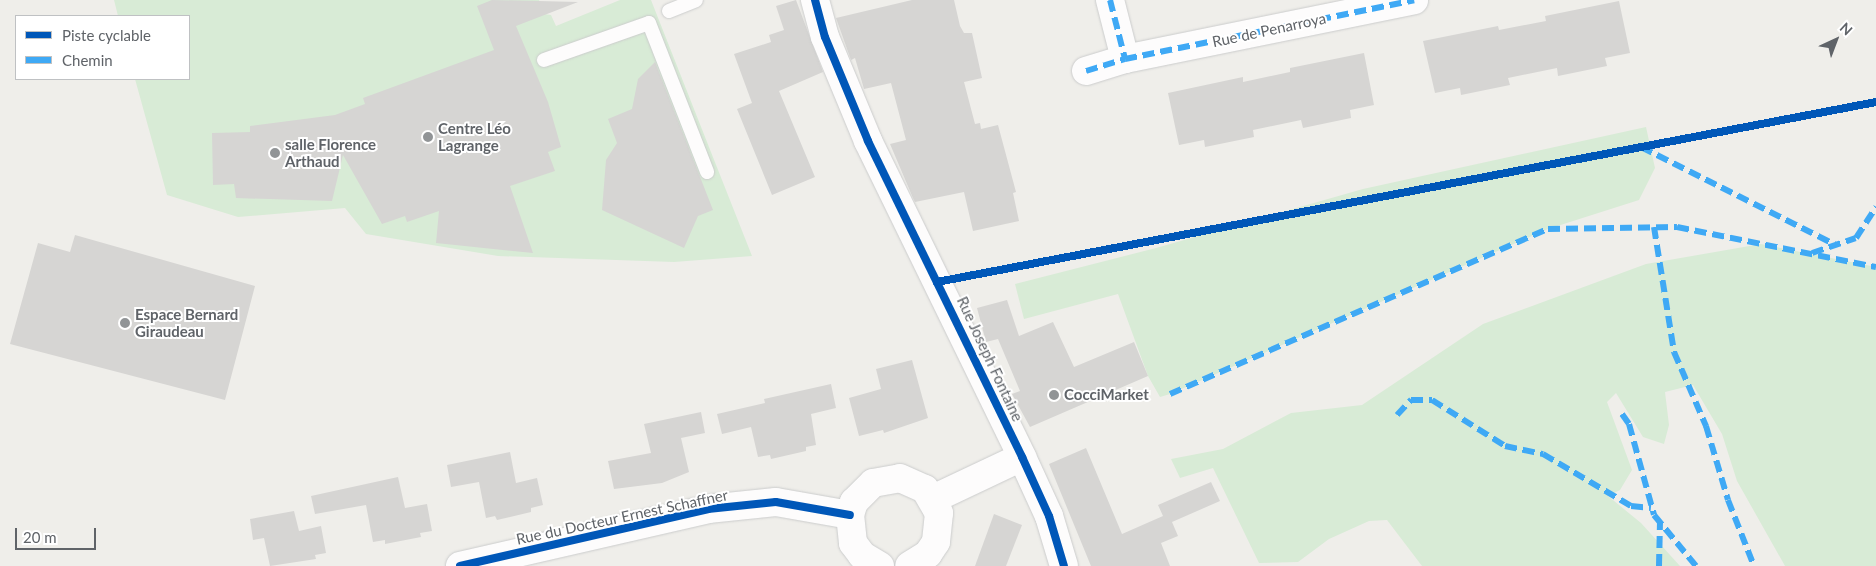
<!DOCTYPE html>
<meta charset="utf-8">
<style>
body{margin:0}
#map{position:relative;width:1876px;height:566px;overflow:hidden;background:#efeeea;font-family:Lato,sans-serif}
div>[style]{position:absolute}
.green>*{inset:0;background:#d8ebd6}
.building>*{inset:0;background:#d6d5d3}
.roads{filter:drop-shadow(0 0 1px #cbcccc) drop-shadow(0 0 1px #cbcccc)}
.service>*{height:14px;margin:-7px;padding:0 7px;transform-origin:7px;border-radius:7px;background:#fdfcfc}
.minor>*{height:28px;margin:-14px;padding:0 14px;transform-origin:14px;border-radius:14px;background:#fdfcfc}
.quiet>*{height:6px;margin-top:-3px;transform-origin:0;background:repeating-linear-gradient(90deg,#3fa9f5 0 12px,transparent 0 18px)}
.cycleway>*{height:8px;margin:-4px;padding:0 4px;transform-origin:4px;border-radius:4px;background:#0057b8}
.dots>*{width:14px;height:14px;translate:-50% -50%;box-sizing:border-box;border:2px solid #fff;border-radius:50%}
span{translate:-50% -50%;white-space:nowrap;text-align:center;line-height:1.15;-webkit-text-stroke:4px #fff;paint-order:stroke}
.street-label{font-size:15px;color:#5f6368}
.poi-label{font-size:15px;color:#5f6368;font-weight:700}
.left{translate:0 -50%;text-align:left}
.legend{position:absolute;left:15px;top:15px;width:175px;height:65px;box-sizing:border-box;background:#fff;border:1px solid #bfc1c3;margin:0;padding:6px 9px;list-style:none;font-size:15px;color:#5f6368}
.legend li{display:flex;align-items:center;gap:10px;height:25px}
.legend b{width:25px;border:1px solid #bfc1c3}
.north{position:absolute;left:1811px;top:15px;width:50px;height:50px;-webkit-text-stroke:4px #fff;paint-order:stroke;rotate:43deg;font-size:14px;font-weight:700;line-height:20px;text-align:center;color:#5f6368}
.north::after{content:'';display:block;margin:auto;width:18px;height:22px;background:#5f6368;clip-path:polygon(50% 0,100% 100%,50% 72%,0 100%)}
.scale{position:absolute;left:15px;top:528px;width:81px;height:22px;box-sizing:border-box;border:2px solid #5f6368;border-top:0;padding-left:6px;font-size:15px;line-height:18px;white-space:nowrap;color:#5f6368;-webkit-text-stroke:4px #fff;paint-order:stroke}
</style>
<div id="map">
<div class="green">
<div style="clip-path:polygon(114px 0,539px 0,544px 14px,551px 15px,556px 26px,620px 0,651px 0,752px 256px,674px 262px,498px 256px,366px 234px,345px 208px,238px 217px,167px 195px,135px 79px,189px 79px,189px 16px,118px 16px)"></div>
<div style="clip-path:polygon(1646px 127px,1655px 168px,1639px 200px,1548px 229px,1170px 394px,1160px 397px,1148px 376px,1118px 294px,1024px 319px,1015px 284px,1156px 248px,1363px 189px)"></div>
<div style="clip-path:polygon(1761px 244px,1876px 267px,1876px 566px,1785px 566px,1737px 481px,1722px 434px,1693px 385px,1665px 392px,1669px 425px,1664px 444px,1643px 437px,1616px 393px,1607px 402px,1632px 470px,1620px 490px,1608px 496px,1641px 523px,1680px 566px,1422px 566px,1387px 520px,1369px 521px,1329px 539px,1298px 562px,1259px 563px,1213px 468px,1180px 478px,1171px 459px,1223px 449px,1291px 413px,1362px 405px,1483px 324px,1646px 264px)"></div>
</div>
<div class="building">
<div style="clip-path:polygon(492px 0,578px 2px,516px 26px,548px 102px,561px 147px,548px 152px,555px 171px,510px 186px,533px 253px,436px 243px,439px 211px,407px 222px,405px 216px,382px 224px,343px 155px,332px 201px,236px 198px,234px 184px,213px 185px,212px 133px,250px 132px,250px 126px,335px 115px,365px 104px,363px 98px,494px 50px,477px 6px)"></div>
<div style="clip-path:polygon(796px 0,823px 72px,779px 91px,815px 177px,772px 195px,737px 109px,752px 103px,734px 54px,771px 42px,769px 35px,784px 30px,776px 6px)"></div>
<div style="clip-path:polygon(912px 0,954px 0,960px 26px,964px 33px,972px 33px,982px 78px,964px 82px,975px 124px,980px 123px,981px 129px,998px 125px,1016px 192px,1013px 193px,1019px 221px,973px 231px,964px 192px,915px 202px,913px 198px,890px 144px,906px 140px,891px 83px,864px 89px,855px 58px,851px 60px,836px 18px)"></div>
<div style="clip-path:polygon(1619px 1px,1630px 53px,1605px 58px,1607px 66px,1558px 76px,1557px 68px,1508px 78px,1510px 85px,1461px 95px,1460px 88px,1435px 93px,1423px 41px,1498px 26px,1499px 30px,1546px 21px,1545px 16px)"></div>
<div style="clip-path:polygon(1364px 53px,1374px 105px,1350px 110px,1351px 118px,1303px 128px,1301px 120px,1253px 130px,1254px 137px,1205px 147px,1204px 140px,1179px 145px,1168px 93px,1243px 77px,1243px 82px,1290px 72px,1290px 68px)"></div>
<div style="clip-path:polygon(655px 62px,713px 210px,698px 216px,684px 248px,602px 210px,606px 160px,617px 143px,608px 119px,632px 109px,638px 79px)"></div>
<div style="clip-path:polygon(75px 235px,255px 286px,225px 400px,10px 344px,38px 243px,70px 252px)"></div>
<div style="clip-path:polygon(1007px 300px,1019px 336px,1053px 322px,1074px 367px,1134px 342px,1148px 376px,1030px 427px,1012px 394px,1020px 391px,998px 339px,986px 342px,977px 308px)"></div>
<div style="clip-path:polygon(912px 360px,928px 418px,884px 433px,883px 430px,859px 436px,849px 398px,881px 389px,876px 369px)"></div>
<div style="clip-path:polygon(831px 384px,836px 408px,811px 414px,816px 445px,806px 447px,806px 451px,771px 459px,770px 455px,758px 457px,751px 427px,722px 434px,717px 414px,765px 403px,764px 399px)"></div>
<div style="clip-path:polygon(701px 412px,705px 433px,681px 438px,689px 472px,662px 483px,614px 489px,608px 461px,651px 453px,644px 424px)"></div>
<div style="clip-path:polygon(1086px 448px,1122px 534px,1163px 516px,1158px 505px,1211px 482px,1220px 501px,1172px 522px,1178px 536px,1161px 543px,1170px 566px,1091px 566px,1049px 464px)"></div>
<div style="clip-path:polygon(510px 452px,516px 483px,537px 478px,543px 505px,531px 508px,531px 512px,497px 520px,495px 516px,486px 518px,479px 482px,451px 487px,447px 465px)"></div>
<div style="clip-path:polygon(398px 477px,405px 508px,427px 504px,432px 531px,420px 533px,421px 537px,385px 544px,385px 540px,373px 542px,366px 505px,315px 514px,311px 496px)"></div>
<div style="clip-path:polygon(294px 511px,299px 531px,321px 526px,326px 553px,315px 555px,316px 559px,270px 566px,264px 538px,253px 540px,250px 519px)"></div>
<div style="clip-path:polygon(994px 514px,1022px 525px,1006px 566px,975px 566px)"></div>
</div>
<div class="roads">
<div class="service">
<div style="left:669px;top:11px;width:29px;rotate:-22deg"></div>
<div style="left:544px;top:60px;width:111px;rotate:-19.4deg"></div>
<div style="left:649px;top:23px;width:160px;rotate:68.7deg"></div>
</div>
<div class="minor">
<div style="left:815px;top:0;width:38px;rotate:75deg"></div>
<div style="left:825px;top:37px;width:113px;rotate:67.5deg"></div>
<div style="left:868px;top:141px;width:352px;rotate:64deg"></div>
<div style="left:1022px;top:457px;width:65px;rotate:65.4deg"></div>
<div style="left:1049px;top:516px;width:52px;rotate:73.3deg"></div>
<div style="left:1110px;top:0;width:61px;rotate:75.7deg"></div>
<div style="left:1125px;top:59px;width:295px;rotate:-11.5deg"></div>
<div style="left:1086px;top:71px;width:41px;rotate:-17.1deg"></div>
<div style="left:933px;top:499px;width:98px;rotate:-25.3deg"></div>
<div style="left:460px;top:566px;width:254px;rotate:-12.9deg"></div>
<div style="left:708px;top:509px;width:68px;rotate:-5.9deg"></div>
<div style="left:776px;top:502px;width:75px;rotate:10deg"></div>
<div style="left:880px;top:566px;width:21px;rotate:-149deg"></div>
<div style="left:862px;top:555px;width:15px;rotate:-127deg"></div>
<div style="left:853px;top:543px;width:28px;rotate:-96deg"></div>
<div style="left:850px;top:515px;width:14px;rotate:-73deg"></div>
<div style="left:854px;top:502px;width:27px;rotate:-45deg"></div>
<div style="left:873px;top:483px;width:27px;rotate:-10deg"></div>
<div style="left:900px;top:478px;width:27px;rotate:24deg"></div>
<div style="left:925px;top:489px;width:28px;rotate:60deg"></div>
<div style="left:939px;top:513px;width:29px;rotate:96deg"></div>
<div style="left:936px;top:542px;width:14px;rotate:124deg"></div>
<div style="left:928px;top:554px;width:22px;rotate:148deg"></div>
</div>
</div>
<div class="quiet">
<div style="left:1110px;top:0;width:61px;rotate:75.7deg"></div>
<div style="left:1125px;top:59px;width:295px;rotate:-11.5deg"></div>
<div style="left:1086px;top:71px;width:41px;rotate:-17.1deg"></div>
<div style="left:1641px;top:147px;width:218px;rotate:26.7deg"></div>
<div style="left:1654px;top:227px;width:127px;rotate:80.9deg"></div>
<div style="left:1674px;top:352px;width:81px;rotate:66.6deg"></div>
<div style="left:1706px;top:426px;width:77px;rotate:73.4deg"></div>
<div style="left:1728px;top:500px;width:71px;rotate:68.5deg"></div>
<div style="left:1812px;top:253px;width:46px;rotate:-18.8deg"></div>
<div style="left:1856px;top:238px;width:37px;rotate:-57deg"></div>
<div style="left:1170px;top:394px;width:412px;rotate:-23.6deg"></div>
<div style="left:1548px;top:229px;width:129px;rotate:-0.9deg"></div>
<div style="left:1677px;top:227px;width:203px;rotate:11.4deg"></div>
<div style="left:1622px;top:414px;width:12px;rotate:55deg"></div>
<div style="left:1629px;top:424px;width:94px;rotate:74.6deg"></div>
<div style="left:1654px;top:515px;width:66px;rotate:50.5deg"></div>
<div style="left:1397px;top:415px;width:21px;rotate:-47deg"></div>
<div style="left:1411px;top:400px;width:21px"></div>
<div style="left:1432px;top:400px;width:86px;rotate:32.2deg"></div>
<div style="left:1505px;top:446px;width:39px;rotate:12deg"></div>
<div style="left:1543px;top:454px;width:102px;rotate:30.6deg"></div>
<div style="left:1631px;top:506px;width:20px;rotate:6deg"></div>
<div style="left:1659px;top:566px;width:43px;rotate:-88.7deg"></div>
</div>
<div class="cycleway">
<div style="left:815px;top:0;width:38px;rotate:75deg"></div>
<div style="left:825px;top:37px;width:113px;rotate:67.5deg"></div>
<div style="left:868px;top:141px;width:352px;rotate:64deg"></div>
<div style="left:1022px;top:457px;width:65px;rotate:65.4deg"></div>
<div style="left:1049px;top:516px;width:52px;rotate:73.3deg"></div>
<div style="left:937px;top:282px;width:956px;rotate:-10.85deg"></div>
<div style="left:460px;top:566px;width:254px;rotate:-12.9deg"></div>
<div style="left:708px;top:509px;width:68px;rotate:-5.9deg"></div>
<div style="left:776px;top:502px;width:75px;rotate:10deg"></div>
</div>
<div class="dots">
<div style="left:428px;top:137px;background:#919496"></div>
<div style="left:275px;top:153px;background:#919496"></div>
<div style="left:125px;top:323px;background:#919496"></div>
<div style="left:1054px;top:395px;background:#919496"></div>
</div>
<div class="street-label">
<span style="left:1269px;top:30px;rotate:-12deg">Rue de Penarroya</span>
<span style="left:990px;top:359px;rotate:65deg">Rue Joseph Fontaine</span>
<span style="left:622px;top:517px;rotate:-12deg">Rue du Docteur Ernest Schaffner</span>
</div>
<div class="poi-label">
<span class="left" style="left:438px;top:137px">Centre Léo<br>Lagrange</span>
<span class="left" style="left:285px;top:153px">salle Florence<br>Arthaud</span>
<span class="left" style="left:135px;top:323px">Espace Bernard<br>Giraudeau</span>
<span class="left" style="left:1064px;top:395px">CocciMarket</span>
</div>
<ul class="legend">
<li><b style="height:6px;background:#0057b8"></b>Piste cyclable</li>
<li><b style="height:6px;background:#3fa9f5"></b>Chemin</li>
</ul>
<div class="north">N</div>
<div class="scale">20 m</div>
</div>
